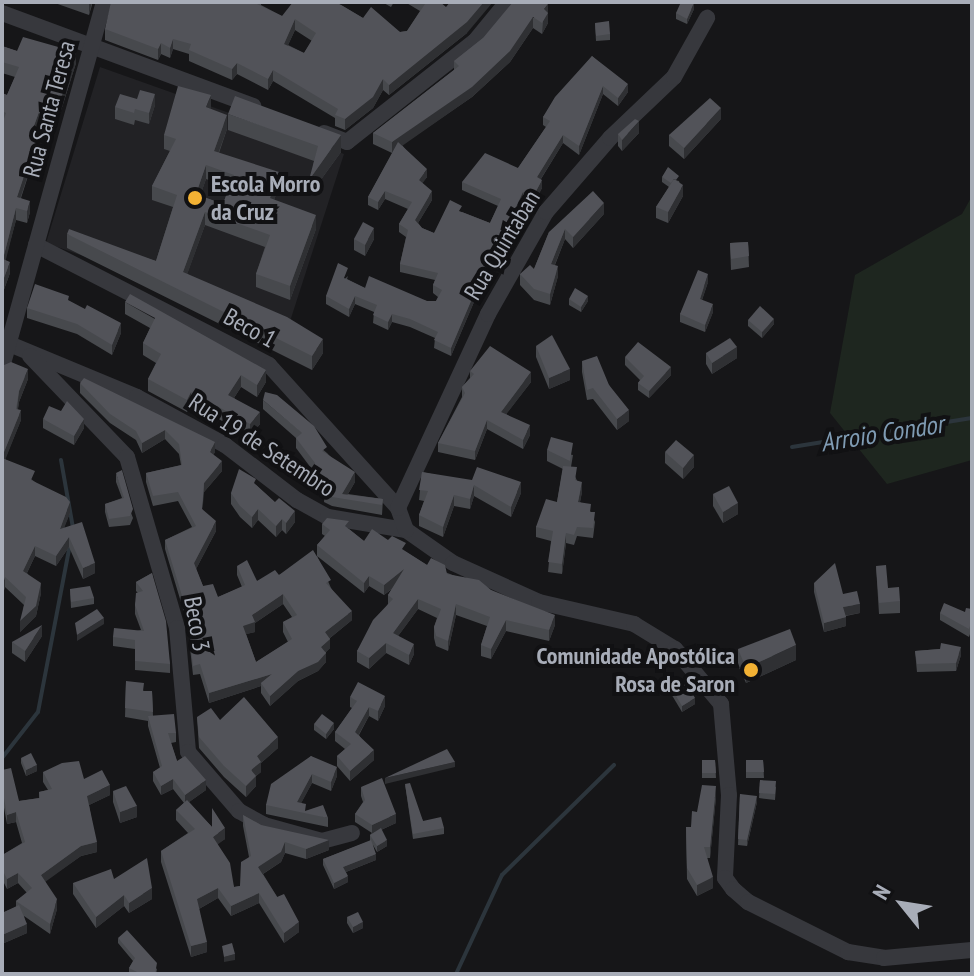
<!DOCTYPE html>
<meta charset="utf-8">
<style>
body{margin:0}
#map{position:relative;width:974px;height:976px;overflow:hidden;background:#161618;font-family:"PT Sans Narrow",sans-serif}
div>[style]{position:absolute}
.built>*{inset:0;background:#222225}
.green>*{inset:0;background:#1e261f}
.stream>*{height:4px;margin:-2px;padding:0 2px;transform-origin:2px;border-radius:2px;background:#2c353c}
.minor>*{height:16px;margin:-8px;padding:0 8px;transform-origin:8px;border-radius:8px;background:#37383d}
.wall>*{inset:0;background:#47494d}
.shaded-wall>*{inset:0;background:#2f3033}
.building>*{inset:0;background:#525359}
.dots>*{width:22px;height:22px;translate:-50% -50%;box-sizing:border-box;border:4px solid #111113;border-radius:50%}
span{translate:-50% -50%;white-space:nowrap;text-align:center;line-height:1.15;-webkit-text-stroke:8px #111113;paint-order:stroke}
.street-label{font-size:24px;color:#a8adb8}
.poi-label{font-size:24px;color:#a8adb8;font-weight:700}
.left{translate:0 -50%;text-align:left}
.right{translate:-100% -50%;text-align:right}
.water-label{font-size:26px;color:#7f9bb3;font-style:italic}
.frame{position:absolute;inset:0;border:4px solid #a8adb8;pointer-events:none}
.north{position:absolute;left:862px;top:864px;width:80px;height:80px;-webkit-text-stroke:6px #111113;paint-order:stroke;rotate:300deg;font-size:22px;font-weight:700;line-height:32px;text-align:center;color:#a8adb8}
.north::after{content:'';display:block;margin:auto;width:28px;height:36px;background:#a8adb8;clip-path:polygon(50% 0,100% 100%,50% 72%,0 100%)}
</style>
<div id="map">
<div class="built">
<div style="clip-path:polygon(100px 67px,344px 154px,284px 340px,160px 283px,46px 243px)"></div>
</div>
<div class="green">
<div style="clip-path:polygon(972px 196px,972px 460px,887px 484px,830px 413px,855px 275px,962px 214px)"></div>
</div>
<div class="stream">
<div style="left:792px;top:447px;width:182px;rotate:-9.2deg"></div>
<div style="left:61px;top:460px;width:69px;rotate:80deg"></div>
<div style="left:2px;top:758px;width:58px;rotate:-52deg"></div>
<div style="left:38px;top:712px;width:170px;rotate:-79.2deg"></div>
<div style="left:456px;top:974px;width:109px;rotate:-65.1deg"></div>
<div style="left:502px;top:875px;width:157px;rotate:-44.5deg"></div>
</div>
<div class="minor">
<div style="left:2px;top:13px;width:268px;rotate:20.3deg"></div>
<div style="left:324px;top:133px;width:25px;rotate:21deg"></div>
<div style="left:347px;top:142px;width:163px;rotate:-38.3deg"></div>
<div style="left:475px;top:41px;width:50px;rotate:-50.6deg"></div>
<div style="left:36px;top:245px;width:262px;rotate:27.2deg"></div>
<div style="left:269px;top:365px;width:193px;rotate:47.9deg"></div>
<div style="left:2px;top:341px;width:146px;rotate:22.5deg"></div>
<div style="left:137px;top:397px;width:100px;rotate:28.6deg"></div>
<div style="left:225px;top:445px;width:91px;rotate:37.4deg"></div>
<div style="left:297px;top:500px;width:35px;rotate:29deg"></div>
<div style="left:328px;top:517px;width:79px;rotate:9.5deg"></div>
<div style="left:406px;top:530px;width:57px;rotate:35.1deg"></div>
<div style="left:453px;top:563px;width:94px;rotate:24.4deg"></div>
<div style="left:539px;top:602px;width:98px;rotate:13deg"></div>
<div style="left:634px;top:624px;width:48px;rotate:31.4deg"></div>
<div style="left:675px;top:649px;width:72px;rotate:50.1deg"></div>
<div style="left:721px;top:704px;width:91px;rotate:85deg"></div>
<div style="left:729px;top:795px;width:83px;rotate:92.8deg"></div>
<div style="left:725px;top:878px;width:14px;rotate:54deg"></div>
<div style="left:733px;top:889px;width:20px;rotate:41deg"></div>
<div style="left:748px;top:902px;width:112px;rotate:26.6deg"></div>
<div style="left:848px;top:952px;width:36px;rotate:9deg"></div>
<div style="left:884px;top:958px;width:88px;rotate:-5.2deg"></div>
<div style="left:30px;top:356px;width:140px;rotate:46.2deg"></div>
<div style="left:127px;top:457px;width:178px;rotate:73.7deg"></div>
<div style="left:177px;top:628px;width:124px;rotate:84.9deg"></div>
<div style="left:188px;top:752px;width:78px;rotate:49.2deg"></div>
<div style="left:239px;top:811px;width:29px;rotate:29deg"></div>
<div style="left:264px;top:825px;width:60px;rotate:15.4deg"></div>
<div style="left:322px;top:841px;width:31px;rotate:-15deg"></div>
<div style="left:2px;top:367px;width:379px;rotate:-74.4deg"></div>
<div style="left:406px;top:530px;width:23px;rotate:-110deg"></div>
<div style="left:398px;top:508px;width:214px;rotate:-65.1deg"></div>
<div style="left:488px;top:314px;width:117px;rotate:-60.4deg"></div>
<div style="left:546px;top:212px;width:98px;rotate:-49.1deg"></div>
<div style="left:610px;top:138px;width:88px;rotate:-43.6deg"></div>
<div style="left:674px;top:77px;width:68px;rotate:-60.8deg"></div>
</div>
<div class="wall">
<div style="clip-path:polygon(52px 2px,92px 2px,92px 5px,89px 15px)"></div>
<div style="clip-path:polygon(evenodd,261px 2px,261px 5px,282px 16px,341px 5px,363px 18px,400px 32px,407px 31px,420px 11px,405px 2px,440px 2px,467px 33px,389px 95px,383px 90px,373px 108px,345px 130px,335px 126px,335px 118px,273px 81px,268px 90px,237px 74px,232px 80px,189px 61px,189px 54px,173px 49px,170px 58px,161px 54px,158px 60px,105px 40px,105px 29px,261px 2px,295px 30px,312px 41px,304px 53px,288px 45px,295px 30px)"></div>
<div style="clip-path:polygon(382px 2px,394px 2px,391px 7px)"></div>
<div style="clip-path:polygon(694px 9px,687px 24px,676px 19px,676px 13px)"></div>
<div style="clip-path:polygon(548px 12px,548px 23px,542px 34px,533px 28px,510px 62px,472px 97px,402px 145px,427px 177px,422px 183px,432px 200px,418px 223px,422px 228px,434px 233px,462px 212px,490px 223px,498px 206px,462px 190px,462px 182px,518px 168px,546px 127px,543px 125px,543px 117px,592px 56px,628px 92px,618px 106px,603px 94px,579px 155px,563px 143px,541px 179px,542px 188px,535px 201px,523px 200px,509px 229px,514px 240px,508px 253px,497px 248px,451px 356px,434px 348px,435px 338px,410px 327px,392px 322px,388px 330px,373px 323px,374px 312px,355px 304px,349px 317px,326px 304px,326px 296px,348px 276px,347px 279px,365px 288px,427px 301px,436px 301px,438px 297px,433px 293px,433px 285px,435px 280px,400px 272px,400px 264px,406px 237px,399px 232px,399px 224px,408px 209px,385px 199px,378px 210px,368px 205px,368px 197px,393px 152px,392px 153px,373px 144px,373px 133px,454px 70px,454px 61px,483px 38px)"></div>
<div style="clip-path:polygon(595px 23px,610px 34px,610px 40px,596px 41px)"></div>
<div style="clip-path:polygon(2px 46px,17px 51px,76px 63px,57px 123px,51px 129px,39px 124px,35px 136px,37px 148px,21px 198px,30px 212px,27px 223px,16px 220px,5px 260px,10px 273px,2px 295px,2px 93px,7px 95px,15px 77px,2px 73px)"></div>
<div style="clip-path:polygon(155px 105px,149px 124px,135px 120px,134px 125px,115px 119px,115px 107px)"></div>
<div style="clip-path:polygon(evenodd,211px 109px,227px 129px,219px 153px,279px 186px,274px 200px,316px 229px,290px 300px,256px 287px,256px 274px,265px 247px,205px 225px,187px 274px,323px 353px,312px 370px,67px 248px,67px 234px,156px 261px,173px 207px,152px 200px,152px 186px,170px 151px,164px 149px,164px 135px,211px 109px,206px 179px,229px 187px,223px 204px,200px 196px,206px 179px)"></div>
<div style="clip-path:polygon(228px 114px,341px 152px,309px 196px,314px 161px,228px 130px)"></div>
<div style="clip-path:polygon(721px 119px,684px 159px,669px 146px,669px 135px)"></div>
<div style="clip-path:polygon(639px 133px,622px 151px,618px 146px,618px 134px)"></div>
<div style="clip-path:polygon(662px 177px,679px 181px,683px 196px,668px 223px,656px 218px,656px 207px,669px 187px,662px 182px)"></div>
<div style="clip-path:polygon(604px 214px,573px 248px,565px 239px,555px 265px,558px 276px,550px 305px,534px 300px,520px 285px,520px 274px,534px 269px,549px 232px)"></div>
<div style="clip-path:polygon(354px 239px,374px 239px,365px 256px,354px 250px)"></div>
<div style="clip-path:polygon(748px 242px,749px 267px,731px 270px,730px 243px)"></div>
<div style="clip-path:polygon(708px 282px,702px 300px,713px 312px,705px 332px,680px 322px,680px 314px)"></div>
<div style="clip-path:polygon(569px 299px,588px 301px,581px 312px,569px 305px)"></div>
<div style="clip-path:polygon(69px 301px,121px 333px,112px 355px,77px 334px,27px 318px,27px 308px)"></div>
<div style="clip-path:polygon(125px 302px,266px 382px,257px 397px,241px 387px,234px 398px,260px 424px,250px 436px,191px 404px,187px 412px,148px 391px,148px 379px,156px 363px,143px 355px,143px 343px,150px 328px,125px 314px)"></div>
<div style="clip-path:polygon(748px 320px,774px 324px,762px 338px,748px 326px)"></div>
<div style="clip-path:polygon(536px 346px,570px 380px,549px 389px,536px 357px)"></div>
<div style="clip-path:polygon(706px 353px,737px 358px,712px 374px,706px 364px)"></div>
<div style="clip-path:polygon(625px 357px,671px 375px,649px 398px,638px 390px,638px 383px,640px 380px,625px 365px)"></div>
<div style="clip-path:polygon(582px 361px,609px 385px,629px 421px,617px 430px,593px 399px,587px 400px,582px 372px)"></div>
<div style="clip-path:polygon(2px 366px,28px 379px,19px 402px,18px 409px,21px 420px,5px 459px,35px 482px,70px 513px,64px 527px,95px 573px,83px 579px,69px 547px,56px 566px,35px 556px,27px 573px,41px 593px,36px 616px,20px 632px,24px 605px,5px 587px,2px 597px)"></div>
<div style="clip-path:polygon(470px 371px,531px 382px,506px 414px,530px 435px,523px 449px,487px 429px,475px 460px,438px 452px,438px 443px,462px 397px,462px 387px,470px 378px)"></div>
<div style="clip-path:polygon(evenodd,80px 383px,215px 452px,213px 455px,222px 471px,204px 492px,202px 509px,216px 531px,196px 569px,203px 586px,218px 597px,242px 587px,237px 575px,237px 566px,257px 581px,279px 575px,317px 556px,317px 545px,325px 536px,322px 534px,322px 524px,349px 529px,364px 541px,406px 552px,427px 565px,491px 590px,555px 625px,549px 641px,506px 631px,491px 659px,481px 656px,481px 645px,487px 626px,456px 615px,448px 651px,436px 646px,434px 638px,434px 627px,437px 618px,418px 609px,398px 636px,414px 654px,409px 665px,386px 653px,369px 669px,357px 662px,357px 651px,388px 604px,388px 595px,392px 589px,384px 595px,369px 586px,364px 593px,317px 556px,331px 588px,352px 620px,330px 638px,330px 648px,326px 652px,326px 662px,318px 671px,298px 681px,270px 706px,261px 693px,261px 686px,209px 703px,200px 674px,193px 675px,190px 648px,190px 639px,200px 638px,200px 617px,186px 619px,165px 549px,165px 540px,192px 527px,178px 501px,153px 506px,146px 482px,146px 473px,181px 465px,179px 454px,165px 439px,142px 453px,136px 440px,110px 423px,80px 393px,80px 383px,283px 604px,292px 617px,283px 622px,283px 632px,288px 642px,256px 662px,246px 634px,255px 632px,255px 623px,283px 604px)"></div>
<div style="clip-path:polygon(263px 400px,327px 453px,355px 482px,348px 494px,383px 499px,382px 515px,332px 506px,324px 502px,325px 490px,314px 482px,314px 472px,296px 448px,296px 438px,263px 409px)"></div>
<div style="clip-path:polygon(43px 419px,84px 428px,74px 445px,43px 428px)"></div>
<div style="clip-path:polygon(547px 450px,573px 455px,571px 467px,582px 492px,580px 502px,591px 512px,595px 522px,593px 538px,577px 536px,574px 545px,566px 543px,562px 574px,548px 572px,551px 541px,536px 537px,536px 527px,557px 502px,563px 469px,547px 461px)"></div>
<div style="clip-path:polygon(665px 452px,694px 467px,683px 479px,665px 463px)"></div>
<div style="clip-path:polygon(422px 472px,521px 493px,511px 517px,474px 496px,470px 509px,454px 506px,443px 537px,419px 526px,419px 515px,424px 501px,419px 500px)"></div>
<div style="clip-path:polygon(116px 473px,133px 518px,130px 525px,109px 527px,105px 512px,105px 504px,122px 498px,116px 482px)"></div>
<div style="clip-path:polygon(256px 485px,295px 522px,286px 534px,282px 530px,276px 537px,258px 520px,252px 528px,240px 517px,231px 504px,231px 493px)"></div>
<div style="clip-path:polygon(713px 494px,738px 514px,723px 523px,713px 506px)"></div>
<div style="clip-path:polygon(876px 566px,888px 588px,900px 601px,900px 613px,879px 614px)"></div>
<div style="clip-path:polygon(152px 573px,170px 664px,170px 673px,135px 670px,135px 649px,113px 646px,113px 637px,141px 630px,135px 614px,135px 605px,138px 593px,136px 591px,136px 582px)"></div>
<div style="clip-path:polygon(814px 583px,843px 594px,860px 613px,846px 616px,846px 626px,824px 632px,814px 592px)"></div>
<div style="clip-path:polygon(70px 589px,94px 598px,94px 604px,71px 608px)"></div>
<div style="clip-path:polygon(972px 609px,972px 631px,971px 631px,969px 637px,940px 620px,940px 613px,965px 612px)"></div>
<div style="clip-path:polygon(42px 636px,25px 662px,12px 653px,12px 642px)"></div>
<div style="clip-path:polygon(738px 649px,796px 660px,746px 683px,738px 665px)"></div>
<div style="clip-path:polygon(940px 649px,961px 655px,956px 671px,917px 672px,915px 651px)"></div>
<div style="clip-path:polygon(126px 681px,144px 691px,152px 691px,153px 716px,176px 733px,176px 742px,171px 743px,177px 761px,206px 790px,189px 802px,212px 827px,225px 839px,217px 844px,234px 887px,240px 886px,249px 857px,243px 826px,243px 815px,261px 825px,329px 850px,306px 859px,285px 853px,281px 862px,263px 874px,299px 932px,284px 943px,259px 903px,231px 916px,218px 898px,199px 909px,207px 952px,191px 957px,161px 862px,161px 851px,188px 833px,176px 820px,176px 810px,184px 803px,173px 789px,161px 795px,153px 781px,153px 772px,160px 768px,148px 726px,148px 721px,125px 717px)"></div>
<div style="clip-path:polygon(670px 686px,695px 704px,682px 712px,670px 692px)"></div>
<div style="clip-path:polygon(350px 697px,385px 706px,378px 721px,369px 716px,359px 735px,374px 760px,350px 781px,337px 766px,337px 756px,345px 749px,335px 741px,335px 732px,352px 708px,350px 707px)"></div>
<div style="clip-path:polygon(197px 717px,220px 720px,278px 748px,261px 763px,261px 772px,256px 776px,256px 786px,246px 797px,224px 777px,199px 748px)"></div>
<div style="clip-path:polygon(314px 724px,334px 729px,326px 739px,314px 730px)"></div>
<div style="clip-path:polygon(311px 756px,337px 776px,331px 791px,312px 783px,301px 803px,305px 811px,328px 818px,328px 827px,266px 814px,266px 805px)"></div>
<div style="clip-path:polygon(21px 758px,37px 771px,26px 776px,21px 763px)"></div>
<div style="clip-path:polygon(702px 760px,715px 760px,716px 778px,702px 778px)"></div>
<div style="clip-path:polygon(746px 760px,763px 760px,764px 778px,746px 778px)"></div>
<div style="clip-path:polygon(2px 770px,19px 801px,39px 798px,39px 792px,48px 790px,43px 782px,43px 772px,84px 779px,110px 795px,89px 805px,97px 852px,81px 856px,45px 881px,57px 909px,50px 934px,24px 916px,27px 933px,2px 944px,2px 913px,16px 907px,16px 901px,27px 893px,18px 883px,7px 889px,2px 879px,2px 850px,4px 854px,22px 843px,16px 822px,7px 824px,2px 797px)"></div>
<div style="clip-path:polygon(760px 780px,776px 787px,775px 800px,759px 798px)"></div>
<div style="clip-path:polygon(405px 784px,423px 821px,444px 828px,444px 834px,413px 839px)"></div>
<div style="clip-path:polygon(361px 787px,396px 823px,381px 830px,387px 846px,377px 852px,373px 845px,376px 860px,346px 872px,348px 882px,334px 889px,323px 865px,323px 859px,370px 841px,370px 835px,372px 833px,355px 822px,355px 814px,363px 802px,361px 796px)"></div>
<div style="clip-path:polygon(113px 791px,137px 817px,120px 823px,113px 802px)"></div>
<div style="clip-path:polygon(740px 794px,757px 802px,747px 846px,738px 845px)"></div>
<div style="clip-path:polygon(716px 797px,710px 858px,707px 858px,713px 888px,697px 896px,687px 879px,686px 827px,691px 827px,697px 812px)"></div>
<div style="clip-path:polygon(114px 879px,152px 899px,129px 913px,124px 906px,96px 928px,73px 894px,73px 883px)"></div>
<div style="clip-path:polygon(347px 917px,363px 928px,353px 933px,347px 923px)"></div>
<div style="clip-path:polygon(118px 938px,157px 969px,156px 974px,129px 974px,129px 968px,133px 961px,118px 943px)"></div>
</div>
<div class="shaded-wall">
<div style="clip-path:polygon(89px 2px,92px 2px,89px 15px)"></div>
<div style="clip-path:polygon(484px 2px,493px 2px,467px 33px,389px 95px,389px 85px)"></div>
<div style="clip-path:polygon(694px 3px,694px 9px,687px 24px,687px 19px)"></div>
<div style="clip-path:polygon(548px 4px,548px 23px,542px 34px,544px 9px)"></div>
<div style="clip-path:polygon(533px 17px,533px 28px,510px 62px,472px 97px,392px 153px,392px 142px)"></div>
<div style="clip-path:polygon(295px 19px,295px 30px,284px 54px,284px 44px)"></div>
<div style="clip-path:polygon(173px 39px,173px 49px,170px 58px,170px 48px)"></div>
<div style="clip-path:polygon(161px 43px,161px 54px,158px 60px,158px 49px)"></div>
<div style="clip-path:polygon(76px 52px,76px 63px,57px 123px,51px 129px,51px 117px)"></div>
<div style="clip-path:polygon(237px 63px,237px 74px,232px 80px,232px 69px)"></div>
<div style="clip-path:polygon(273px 70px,273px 81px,268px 90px,268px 79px)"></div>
<div style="clip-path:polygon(383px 79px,383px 90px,373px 108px,345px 130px,345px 119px)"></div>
<div style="clip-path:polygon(628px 84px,628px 92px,618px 106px,618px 98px)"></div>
<div style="clip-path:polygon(603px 86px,603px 94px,579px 155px,579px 146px)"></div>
<div style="clip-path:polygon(155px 94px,155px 105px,149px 124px,149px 113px)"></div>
<div style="clip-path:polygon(211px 95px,211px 109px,206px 107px)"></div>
<div style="clip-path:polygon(721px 108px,721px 119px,684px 159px,684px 148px)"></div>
<div style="clip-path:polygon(39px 112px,39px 124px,31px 146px,31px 134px)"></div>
<div style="clip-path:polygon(227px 115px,227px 129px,214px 165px,214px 151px)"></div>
<div style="clip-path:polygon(639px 121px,639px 133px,622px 151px,622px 140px)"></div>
<div style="clip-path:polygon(341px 135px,341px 152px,309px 196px,309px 180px)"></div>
<div style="clip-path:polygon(563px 135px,563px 143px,537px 185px,537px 177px)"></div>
<div style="clip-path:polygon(37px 137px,37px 148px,17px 208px,17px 197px)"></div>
<div style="clip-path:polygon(206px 165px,206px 179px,196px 208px,196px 194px)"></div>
<div style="clip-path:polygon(427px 169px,427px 177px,419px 188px,419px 180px)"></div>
<div style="clip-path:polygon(279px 172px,279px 186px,270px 212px,270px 198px)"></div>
<div style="clip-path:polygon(542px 180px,542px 188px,535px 201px,535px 193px)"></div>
<div style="clip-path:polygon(683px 185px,683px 196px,668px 223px,668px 212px)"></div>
<div style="clip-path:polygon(385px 191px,385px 199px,378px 210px,378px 202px)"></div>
<div style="clip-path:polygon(432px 191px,432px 200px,415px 228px,415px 220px)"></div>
<div style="clip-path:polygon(523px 192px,523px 200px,506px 236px,506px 228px)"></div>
<div style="clip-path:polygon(30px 201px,30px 212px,27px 223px,27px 211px)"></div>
<div style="clip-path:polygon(604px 203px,604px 214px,573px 248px,573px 237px)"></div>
<div style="clip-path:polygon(16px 208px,16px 220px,3px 271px,3px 259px)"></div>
<div style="clip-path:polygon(205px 212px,205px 225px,183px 286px,183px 272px)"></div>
<div style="clip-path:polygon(316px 215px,316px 229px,290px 300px,290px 286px)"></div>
<div style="clip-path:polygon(374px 228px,374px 239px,365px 256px,365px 245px)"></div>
<div style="clip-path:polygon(565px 229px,565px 239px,551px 274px,551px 264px)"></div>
<div style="clip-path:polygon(514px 232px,514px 240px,508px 253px,508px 245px)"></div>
<div style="clip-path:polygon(497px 240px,497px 248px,451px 356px,451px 348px)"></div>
<div style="clip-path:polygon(10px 262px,10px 273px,2px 295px,2px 283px)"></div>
<div style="clip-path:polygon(558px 266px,558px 276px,550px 305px,550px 294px)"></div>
<div style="clip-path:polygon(708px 274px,708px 282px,700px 306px,700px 299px)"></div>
<div style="clip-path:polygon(355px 296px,355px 304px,349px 317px,349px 309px)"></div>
<div style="clip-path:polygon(588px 296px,588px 301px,581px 312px,581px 307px)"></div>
<div style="clip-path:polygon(713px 304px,713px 312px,705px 332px,705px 325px)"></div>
<div style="clip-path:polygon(392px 314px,392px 322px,388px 330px,388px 322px)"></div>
<div style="clip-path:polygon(774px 319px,774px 324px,762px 338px,762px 332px)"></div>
<div style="clip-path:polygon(121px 323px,121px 333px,112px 355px,112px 345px)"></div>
<div style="clip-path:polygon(323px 339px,323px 353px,312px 370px,312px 356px)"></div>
<div style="clip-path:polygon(737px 347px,737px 358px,712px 374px,712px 363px)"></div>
<div style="clip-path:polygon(671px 367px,671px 375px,649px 398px,649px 391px)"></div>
<div style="clip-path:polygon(28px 369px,28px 379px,19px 402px,16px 419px,19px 391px)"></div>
<div style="clip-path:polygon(570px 369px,570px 380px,549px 389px,549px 378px)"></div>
<div style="clip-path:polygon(266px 370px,266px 382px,257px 397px,257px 385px)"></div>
<div style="clip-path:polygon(531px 372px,531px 382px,501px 421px,501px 412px)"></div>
<div style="clip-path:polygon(241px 375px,241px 387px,228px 407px,228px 395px)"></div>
<div style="clip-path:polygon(191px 392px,191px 404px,187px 412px,187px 400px)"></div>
<div style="clip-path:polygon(21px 410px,21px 420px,2px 468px,2px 457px)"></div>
<div style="clip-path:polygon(629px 410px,629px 421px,617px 430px,617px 419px)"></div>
<div style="clip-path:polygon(260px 412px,260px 424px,250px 436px,250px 424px)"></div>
<div style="clip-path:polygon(84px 419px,84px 428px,74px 445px,74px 436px)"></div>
<div style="clip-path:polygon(487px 420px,487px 429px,475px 460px,475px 451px)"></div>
<div style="clip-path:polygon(530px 425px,530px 435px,523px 449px,523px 440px)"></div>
<div style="clip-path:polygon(165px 430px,165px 439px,142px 453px,142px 443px)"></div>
<div style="clip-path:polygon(215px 442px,215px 452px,210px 461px,210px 452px)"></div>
<div style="clip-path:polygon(694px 455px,694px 467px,683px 479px,683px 468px)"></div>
<div style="clip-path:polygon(222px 461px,222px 471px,204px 492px,202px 518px,204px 483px)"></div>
<div style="clip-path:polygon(355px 472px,355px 482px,345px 499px,342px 494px)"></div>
<div style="clip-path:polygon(521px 482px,521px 493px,511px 517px,511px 507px)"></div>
<div style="clip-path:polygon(582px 482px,582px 492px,578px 512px,578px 502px)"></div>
<div style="clip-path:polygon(474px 485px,474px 496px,470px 509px,470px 499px)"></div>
<div style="clip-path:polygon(454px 495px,454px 506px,443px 537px,443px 527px)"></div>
<div style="clip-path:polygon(70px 502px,70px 513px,60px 539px,60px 529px)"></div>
<div style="clip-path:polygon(738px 503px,738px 514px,723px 523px,723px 512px)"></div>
<div style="clip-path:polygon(258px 509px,258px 520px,252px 528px,252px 517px)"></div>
<div style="clip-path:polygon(295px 511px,295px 522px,286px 534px,286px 523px)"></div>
<div style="clip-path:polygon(282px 519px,282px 530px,276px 537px,276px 526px)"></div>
<div style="clip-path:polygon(216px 521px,216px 531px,194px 573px,194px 563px)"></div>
<div style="clip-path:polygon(566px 533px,566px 543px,562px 574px,562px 564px)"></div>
<div style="clip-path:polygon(69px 537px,69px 547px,56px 566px,56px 556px)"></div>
<div style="clip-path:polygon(35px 546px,35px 556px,23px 581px,23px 571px)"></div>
<div style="clip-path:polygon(95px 563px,95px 573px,83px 579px,83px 568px)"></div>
<div style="clip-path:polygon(404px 569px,404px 579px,384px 595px,384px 585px)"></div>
<div style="clip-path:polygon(369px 576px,369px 586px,364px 593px,364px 583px)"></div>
<div style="clip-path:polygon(5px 577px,5px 587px,2px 597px,2px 587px)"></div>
<div style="clip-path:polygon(41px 583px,41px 593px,36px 616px,20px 632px,20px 621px)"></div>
<div style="clip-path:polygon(283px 594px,283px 604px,255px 623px,255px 632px,243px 635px,243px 626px,252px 615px)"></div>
<div style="clip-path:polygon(418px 599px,418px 609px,393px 643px,393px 633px)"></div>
<div style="clip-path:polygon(456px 604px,456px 615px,448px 651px,448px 641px)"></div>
<div style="clip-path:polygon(860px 604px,860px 613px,843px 616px,843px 607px)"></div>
<div style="clip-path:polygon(352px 611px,352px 620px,325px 642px,325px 632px)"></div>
<div style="clip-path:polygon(555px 615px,555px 625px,549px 641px,549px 630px)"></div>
<div style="clip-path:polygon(846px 617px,846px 626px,824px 632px,824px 623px)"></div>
<div style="clip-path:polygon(104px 618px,104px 624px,77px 641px,77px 635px)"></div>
<div style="clip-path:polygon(506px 620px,506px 631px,491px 659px,491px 649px)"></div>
<div style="clip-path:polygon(42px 625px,42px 636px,25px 662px,25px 651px)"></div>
<div style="clip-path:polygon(330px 639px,330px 648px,321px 656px,321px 647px)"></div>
<div style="clip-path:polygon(386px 643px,386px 653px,369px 669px,369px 658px)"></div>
<div style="clip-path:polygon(414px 644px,414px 654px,409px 665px,409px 655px)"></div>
<div style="clip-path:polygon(796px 645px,796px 660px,746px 683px,746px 668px)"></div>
<div style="clip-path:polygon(961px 647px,961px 655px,956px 671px,956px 663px)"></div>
<div style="clip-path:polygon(326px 653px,326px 662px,318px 671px,298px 681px,270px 706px,270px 696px,298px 671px)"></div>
<div style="clip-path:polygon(272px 674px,261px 683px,261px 686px,209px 703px,209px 693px)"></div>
<div style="clip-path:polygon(385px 696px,385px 706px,378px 721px,378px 711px)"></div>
<div style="clip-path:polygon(695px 698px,695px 704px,682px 712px,682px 706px)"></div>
<div style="clip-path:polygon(369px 707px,369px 716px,355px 741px,355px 732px)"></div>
<div style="clip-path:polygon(334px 723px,334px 729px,326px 739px,326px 734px)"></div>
<div style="clip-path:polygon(278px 737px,278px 748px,261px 763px,261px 772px,256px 776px,256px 786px,246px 797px,246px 786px,257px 756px)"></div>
<div style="clip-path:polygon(374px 750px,374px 760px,350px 781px,350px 771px)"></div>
<div style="clip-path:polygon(455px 762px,455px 767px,385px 784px,385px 778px)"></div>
<div style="clip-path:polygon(37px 765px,37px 771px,26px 776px,26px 770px)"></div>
<div style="clip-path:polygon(337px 767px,337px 776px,331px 791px,331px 782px)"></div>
<div style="clip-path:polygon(312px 774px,312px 783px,297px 811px,297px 802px)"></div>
<div style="clip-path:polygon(173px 779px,173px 789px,161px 795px,161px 786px)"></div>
<div style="clip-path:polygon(206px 780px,206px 790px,185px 805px,185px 795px)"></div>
<div style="clip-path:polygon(110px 785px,110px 795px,87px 806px,87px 796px)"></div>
<div style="clip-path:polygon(716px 786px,716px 797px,710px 858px,710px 847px)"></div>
<div style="clip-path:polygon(757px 796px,757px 802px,747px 846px,747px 840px)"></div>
<div style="clip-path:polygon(137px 806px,137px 817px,120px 823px,120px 812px)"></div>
<div style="clip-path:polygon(16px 812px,16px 822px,7px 824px,7px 815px)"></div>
<div style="clip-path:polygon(396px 814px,396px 823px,372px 834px,372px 825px)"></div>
<div style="clip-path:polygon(225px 828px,225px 839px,213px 848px,213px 837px)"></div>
<div style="clip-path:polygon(329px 840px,329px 850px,306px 859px,306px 849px)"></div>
<div style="clip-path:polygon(387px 840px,387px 846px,377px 852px,377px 846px)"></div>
<div style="clip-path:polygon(97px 842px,97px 852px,81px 856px,41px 885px,41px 875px,81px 846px)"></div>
<div style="clip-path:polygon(285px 842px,285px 853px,281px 862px,258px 877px,258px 867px)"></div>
<div style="clip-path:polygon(376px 854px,376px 860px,343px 873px,343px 867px)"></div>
<div style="clip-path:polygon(18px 873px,18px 883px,7px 889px,7px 879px)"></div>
<div style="clip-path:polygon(348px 876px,348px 882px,334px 889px,334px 883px)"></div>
<div style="clip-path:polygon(713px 877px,713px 888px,697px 896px,697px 885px)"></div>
<div style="clip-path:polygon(152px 888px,152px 899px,129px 913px,129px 903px)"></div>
<div style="clip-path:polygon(218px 888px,218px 898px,197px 910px,197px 899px)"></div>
<div style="clip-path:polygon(259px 893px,259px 903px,231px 916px,231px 906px)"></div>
<div style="clip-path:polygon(124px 895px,124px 906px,96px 928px,96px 917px)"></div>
<div style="clip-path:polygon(57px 899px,57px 909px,50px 934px,50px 924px)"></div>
<div style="clip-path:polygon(299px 922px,299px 932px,284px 943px,284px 933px)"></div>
<div style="clip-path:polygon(363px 922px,363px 928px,353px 933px,353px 927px)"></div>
<div style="clip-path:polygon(27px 924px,27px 933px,2px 944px,2px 935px)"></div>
<div style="clip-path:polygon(207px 942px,207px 952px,191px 957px,191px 946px)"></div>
<div style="clip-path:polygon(235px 954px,235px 960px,224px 962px,224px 957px)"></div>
</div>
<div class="building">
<div style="clip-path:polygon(evenodd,111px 2px,258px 2px,257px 4px,282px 16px,293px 2px,336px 2px,363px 18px,371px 7px,400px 32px,407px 31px,425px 4px,422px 2px,440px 2px,446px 7px,450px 2px,484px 2px,467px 22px,389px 85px,383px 79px,373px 97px,345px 119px,335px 115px,338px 109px,273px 70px,268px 79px,237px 63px,232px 69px,189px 50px,191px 44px,173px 39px,170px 48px,161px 43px,158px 49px,105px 29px,111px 2px,295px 19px,316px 33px,304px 53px,284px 44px,295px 19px)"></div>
<div style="clip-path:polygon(513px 2px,544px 2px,548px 4px,544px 9px,548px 13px,542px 23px,533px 17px,510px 51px,472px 87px,392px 142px,373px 133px,459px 66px,454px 61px,483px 38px)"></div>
<div style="clip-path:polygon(681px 2px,692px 2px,694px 3px,687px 19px,676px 13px)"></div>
<div style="clip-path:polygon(609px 21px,610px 34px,596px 36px,595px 23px)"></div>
<div style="clip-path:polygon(23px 37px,76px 52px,57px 111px,51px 117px,39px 112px,31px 134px,37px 137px,17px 197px,30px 201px,27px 211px,16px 208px,3px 259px,10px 262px,2px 283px,2px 124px,6px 113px,2px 111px,2px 93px,7px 95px,19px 67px,2px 62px,2px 46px,17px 51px)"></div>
<div style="clip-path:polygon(592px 56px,628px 84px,618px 98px,603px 86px,579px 146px,563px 135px,537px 177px,542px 180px,535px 193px,523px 192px,506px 228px,514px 232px,508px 245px,497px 240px,451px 348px,434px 340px,438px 332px,410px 319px,392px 314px,388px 322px,373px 315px,377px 305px,355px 296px,349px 309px,326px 296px,338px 263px,348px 268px,344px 278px,365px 288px,369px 276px,427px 301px,436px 301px,442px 290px,433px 285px,438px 273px,400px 264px,408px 230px,399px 224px,412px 202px,385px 191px,378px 202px,368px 197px,398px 142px,427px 169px,419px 180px,432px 191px,415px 220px,422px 228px,434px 233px,450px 200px,462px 206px,459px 211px,490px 223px,501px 199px,462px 182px,485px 153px,518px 168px,550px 121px,543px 117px,555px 97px)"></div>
<div style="clip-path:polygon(evenodd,178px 86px,211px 95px,206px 107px,227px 115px,214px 151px,279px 172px,270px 198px,316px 215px,290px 286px,256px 274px,270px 235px,205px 212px,183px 272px,287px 317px,323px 339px,312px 356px,67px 234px,69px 229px,156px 261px,177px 195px,152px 186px,176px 139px,164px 135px,178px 86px,206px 165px,234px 175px,223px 204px,196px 194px,206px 165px)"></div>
<div style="clip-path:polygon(140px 90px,155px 94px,149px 113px,135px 109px,134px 113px,115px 107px,120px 94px,137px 99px)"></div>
<div style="clip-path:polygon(235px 96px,341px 135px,309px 180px,318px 146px,228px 114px)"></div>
<div style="clip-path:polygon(710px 98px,721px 108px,684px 148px,669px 135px)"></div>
<div style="clip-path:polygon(635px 119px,639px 121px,622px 140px,618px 134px)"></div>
<div style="clip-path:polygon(668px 167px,679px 176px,676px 180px,674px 179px,671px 183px,662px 177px)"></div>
<div style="clip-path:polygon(674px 179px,683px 185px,668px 212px,656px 207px)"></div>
<div style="clip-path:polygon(593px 191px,604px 203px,573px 237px,565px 229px,551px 264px,558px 266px,550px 294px,534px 289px,520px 274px,530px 265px,534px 269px,549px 232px)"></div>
<div style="clip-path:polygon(363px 222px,374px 228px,365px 245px,354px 239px)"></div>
<div style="clip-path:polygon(748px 242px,749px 256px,731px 259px,730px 243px)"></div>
<div style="clip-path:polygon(698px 270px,708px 274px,700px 299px,713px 304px,705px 325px,680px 314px)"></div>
<div style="clip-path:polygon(35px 284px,69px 296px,68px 300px,85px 309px,87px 305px,121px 323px,112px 345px,77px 324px,27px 308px)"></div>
<div style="clip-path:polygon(575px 288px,588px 296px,581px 307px,569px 299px)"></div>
<div style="clip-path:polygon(130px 294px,266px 370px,257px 385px,241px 375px,228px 395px,260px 412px,250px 424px,191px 392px,187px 400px,148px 379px,161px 354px,143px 343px,155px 318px,125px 302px)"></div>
<div style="clip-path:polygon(760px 306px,774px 319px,762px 332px,748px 320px)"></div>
<div style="clip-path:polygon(552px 335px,570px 369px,549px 378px,536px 346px)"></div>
<div style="clip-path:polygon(730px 338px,737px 347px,712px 363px,706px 353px)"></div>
<div style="clip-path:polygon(638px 342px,671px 367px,649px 391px,638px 383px,644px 376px,625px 357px)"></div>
<div style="clip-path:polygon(490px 346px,531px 372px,501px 412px,530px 425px,523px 440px,487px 420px,475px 451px,438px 443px,465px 393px,462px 387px,474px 374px,470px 371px)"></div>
<div style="clip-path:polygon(597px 356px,609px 385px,629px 410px,617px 419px,593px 388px,587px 390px,582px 361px)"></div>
<div style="clip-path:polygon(11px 362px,28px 369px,19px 391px,16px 409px,21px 410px,2px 457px,2px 366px)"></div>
<div style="clip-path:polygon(evenodd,84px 378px,215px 442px,210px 452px,222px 461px,204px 483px,202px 509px,216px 521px,194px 563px,203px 586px,213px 584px,218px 597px,245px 585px,237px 566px,247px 560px,257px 581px,275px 570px,279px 575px,313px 550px,331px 580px,326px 583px,352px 611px,325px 632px,330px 639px,321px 647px,326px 653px,318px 662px,298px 671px,270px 696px,261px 683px,272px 674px,209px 693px,200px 664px,193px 666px,190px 639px,201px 638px,200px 607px,186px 609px,165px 540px,196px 526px,178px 492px,153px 496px,146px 473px,182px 465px,179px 444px,165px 430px,142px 443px,136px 431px,110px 414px,80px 383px,84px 378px,283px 594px,297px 615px,283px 622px,292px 639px,256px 662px,243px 626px,255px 622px,252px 615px,283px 594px)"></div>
<div style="clip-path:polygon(265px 392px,277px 395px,314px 426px,327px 447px,322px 451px,355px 472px,342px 494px,383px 499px,382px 505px,332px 497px,324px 493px,327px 482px,314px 473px,315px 463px,296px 438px,302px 433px,263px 400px)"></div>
<div style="clip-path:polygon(67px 401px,84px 419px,74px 436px,43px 419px,49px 406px,61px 411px)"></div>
<div style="clip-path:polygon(551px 437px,573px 443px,570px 461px,547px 450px)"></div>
<div style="clip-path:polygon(676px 440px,694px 455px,683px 468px,665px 452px)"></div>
<div style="clip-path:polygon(2px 458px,35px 471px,31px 480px,66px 497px,70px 502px,60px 529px,82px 522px,95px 563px,83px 568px,69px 537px,56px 556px,35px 546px,23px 571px,41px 583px,36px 606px,20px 621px,26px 597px,5px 577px,2px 587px)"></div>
<div style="clip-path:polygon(563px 466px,577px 467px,575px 480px,582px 482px,578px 502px,591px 504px,590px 512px,595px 512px,593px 528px,577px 527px,574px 535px,566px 533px,562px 564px,548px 562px,553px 531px,536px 527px,546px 499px,557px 502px)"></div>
<div style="clip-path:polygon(477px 467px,521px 482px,511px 507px,474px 485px,470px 499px,454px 495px,443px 527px,419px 515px,428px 491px,419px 490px,422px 472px,472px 480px)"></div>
<div style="clip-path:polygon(239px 469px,256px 479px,254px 483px,275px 502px,279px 498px,295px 511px,286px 523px,282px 519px,276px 526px,258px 509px,252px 517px,240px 506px,231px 493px)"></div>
<div style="clip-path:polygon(122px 470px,133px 509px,130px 516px,109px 519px,105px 504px,124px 498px,116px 473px)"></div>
<div style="clip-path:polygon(729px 486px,738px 503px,723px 512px,713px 494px)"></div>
<div style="clip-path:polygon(327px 518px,349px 521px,345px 526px,364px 541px,372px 529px,388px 540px,392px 536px,406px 543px,402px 549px,427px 565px,431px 558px,445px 565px,447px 574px,479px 580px,491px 590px,555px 615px,549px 630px,506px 620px,491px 649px,481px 645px,490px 617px,456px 604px,448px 641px,436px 636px,434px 627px,441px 609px,418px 599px,393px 633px,414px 644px,409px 655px,386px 643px,369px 658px,357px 651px,373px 620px,393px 599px,388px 595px,404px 569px,384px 585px,369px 576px,364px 583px,317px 545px,330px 530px,322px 524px)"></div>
<div style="clip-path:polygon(835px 563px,843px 594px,857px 591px,860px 604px,843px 607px,846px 617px,824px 623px,814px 583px)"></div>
<div style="clip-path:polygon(886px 565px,888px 588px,899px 587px,900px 601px,879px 603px,876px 566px)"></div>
<div style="clip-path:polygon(152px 573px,166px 621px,170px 664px,135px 661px,135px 640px,113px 637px,114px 628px,144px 631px,135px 605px,136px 593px,143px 591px,136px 582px)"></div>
<div style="clip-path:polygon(90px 586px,94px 598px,71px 602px,70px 589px)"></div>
<div style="clip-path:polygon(944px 603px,965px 612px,966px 608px,972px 609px,972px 624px,971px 623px,969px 629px,940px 613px)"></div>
<div style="clip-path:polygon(97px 609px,104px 618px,77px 635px,75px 623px)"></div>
<div style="clip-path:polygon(42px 625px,25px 651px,12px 642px)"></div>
<div style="clip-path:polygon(790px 629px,796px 645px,746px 668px,738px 649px)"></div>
<div style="clip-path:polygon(941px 643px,961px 647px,956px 663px,917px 664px,915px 651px,940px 649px)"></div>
<div style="clip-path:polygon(679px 680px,687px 683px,695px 698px,682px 706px,670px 686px)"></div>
<div style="clip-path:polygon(126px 681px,144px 683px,143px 691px,152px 691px,153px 712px,125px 708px)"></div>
<div style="clip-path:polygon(358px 682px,385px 696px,378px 711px,369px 707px,355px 732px,374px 750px,350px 771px,337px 756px,351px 744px,335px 732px,357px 701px,350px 697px)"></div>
<div style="clip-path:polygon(244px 697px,278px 737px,257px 756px,261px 762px,251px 770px,256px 776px,246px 786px,224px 766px,199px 737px,197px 717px,211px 708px,220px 720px)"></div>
<div style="clip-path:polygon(174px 714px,176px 733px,168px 733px,177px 761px,185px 756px,206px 780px,185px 795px,173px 779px,161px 786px,153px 772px,162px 766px,148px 716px)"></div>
<div style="clip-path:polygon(322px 714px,334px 723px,326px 734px,314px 724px)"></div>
<div style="clip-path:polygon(447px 749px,455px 762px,385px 778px)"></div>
<div style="clip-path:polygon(31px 753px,37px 765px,26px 770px,21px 758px)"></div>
<div style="clip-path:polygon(311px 756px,337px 767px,331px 782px,312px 774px,297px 802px,306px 804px,305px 811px,323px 805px,328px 818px,266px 805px,271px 784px)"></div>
<div style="clip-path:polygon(702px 760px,715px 760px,716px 773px,702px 773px)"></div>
<div style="clip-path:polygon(746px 760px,763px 760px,764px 772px,746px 772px)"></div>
<div style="clip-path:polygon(79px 761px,84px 779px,102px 770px,110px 785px,87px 796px,97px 842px,81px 846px,41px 875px,57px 899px,50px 924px,16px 901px,32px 888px,18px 873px,7px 879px,2px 869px,2px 850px,4px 854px,25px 842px,16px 812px,7px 815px,2px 787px,2px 770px,11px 768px,19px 801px,40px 798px,39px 792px,52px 789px,43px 772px,62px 763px)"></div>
<div style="clip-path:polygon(382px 778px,396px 814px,372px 825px,355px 814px,365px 800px,361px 787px)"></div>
<div style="clip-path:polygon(760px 780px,776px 781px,775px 794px,759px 793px)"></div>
<div style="clip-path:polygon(410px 783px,423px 821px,441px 817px,444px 828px,413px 834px,405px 784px)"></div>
<div style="clip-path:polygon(702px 785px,716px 786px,710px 847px,704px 847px,713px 877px,697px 885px,687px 868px,686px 827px,691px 827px,692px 811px,697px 812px)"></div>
<div style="clip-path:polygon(126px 786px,137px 806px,120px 812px,113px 791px)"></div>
<div style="clip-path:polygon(740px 794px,757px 796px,747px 840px,738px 839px)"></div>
<div style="clip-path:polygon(187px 800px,212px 827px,212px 808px,225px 828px,213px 837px,230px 863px,234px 887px,240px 886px,241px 862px,251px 856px,243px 815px,261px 825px,329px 840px,306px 849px,285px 842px,281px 852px,258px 867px,277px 897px,284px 894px,299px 922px,284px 933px,259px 893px,231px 906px,218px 888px,197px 899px,207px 942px,191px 946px,161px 851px,195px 829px,176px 810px)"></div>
<div style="clip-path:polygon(381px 828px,387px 840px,377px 846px,370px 835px)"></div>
<div style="clip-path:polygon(371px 840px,376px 854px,343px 867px,348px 876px,334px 883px,323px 859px)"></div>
<div style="clip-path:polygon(147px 858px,152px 888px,129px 903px,124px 895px,96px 917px,73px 883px,111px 869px,114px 879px)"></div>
<div style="clip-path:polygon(19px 905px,27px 924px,2px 935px,2px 918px,3px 920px,2px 913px)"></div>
<div style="clip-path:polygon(358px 912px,363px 922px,353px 927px,347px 917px)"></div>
<div style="clip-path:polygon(127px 930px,157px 963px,155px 974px,141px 974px,129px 968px,135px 958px,118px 938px)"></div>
<div style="clip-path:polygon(232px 943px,235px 954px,224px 957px,222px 946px)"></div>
</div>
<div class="dots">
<div style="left:195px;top:198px;background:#f2b134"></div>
<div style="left:751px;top:670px;background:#f2b134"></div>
</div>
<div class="street-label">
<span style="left:49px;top:109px;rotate:-75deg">Rua Santa Teresa</span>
<span style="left:502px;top:245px;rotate:-59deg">Rua Quintaban</span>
<span style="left:250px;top:328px;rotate:29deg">Beco 1</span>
<span style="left:262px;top:445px;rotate:33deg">Rua 19 de Setembro</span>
<span style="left:197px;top:624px;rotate:80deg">Beco 3</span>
</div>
<div class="poi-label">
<span class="left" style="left:211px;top:198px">Escola Morro<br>da Cruz</span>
<span class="right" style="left:735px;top:670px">Comunidade Apostólica<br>Rosa de Saron</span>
</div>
<div class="water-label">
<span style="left:882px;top:433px;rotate:-9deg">Arroio Condor</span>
</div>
<div class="frame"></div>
<div class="north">N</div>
</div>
